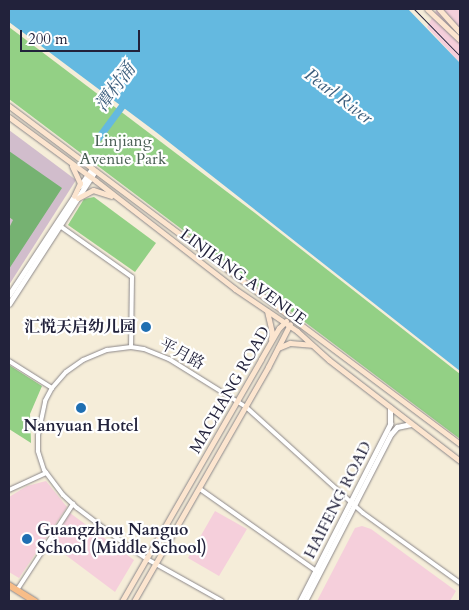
<!DOCTYPE html>
<meta charset="utf-8">
<style>
body{margin:0}
#map{position:relative;width:469px;height:610px;overflow:hidden;background:#f5edd9;font-family:Cardo,"Noto Serif SC",serif}
div>[style]{position:absolute}
.built>*{inset:0;background:#f5cfdb}
.industrial>*{inset:0;background:#d1bdcc}
.green>*{inset:0;background:#93d085}
.forest>*{inset:0;background:#76b272}
.water>*{inset:0;background:#64b9e0}
.river>*{height:7px;margin:-3.5px;padding:0 3.5px;transform-origin:3.5px;border-radius:3.5px;background:#64b9e0}
.roads{filter:drop-shadow(0 0 1px #8c888a) drop-shadow(0 0 1px #8c888a)}
.minor>*{height:4px;margin:-2px;padding:0 2px;transform-origin:2px;border-radius:2px;background:#fff}
.tertiary>*{height:4.5px;margin:-2.25px;padding:0 2.25px;transform-origin:2.25px;border-radius:2.25px;background:#fff}
.secondary>*{height:5px;margin:-2.5px;padding:0 2.5px;transform-origin:2.5px;border-radius:2.5px;background:#fce5cf}
.primary>*{height:5.5px;margin:-2.75px;padding:0 2.75px;transform-origin:2.75px;border-radius:2.75px;background:#f8bd88}
.tram>*{height:1px;margin:-0.5px;padding:0 0.5px;transform-origin:0.5px;border-radius:0.5px;background:#22223b}
.dots>*{width:14px;height:14px;translate:-50% -50%;box-sizing:border-box;border:2px solid #fff;border-radius:50%}
span{translate:-50% -50%;white-space:nowrap;text-align:center;line-height:1.15;-webkit-text-stroke:4.5px #fff;paint-order:stroke}
.park-label{font-size:16px;color:#4a5f55}
.street-label{font-size:16px;color:#22223b}
.poi-label{font-size:16px;color:#22223b;font-weight:700}
.right{translate:-100% -50%;text-align:right}
.left{translate:0 -50%;text-align:left}
.water-label{font-size:18px;color:#3c5e7d;font-style:italic}
.frame{position:absolute;inset:0;border:10px solid #22223b;pointer-events:none}
.scale{position:absolute;left:20px;top:30px;width:120px;height:22px;box-sizing:border-box;border:2px solid #22223b;border-top:0;padding-left:6px;font-size:15px;line-height:18px;white-space:nowrap;color:#22223b;-webkit-text-stroke:4px #fff;paint-order:stroke}
</style>
<div id="map">
<div class="built">
<div style="clip-path:polygon(437px 9px,460px 9px,460px 63px,427px 27px)"></div>
<div style="clip-path:polygon(46px 481px,67px 507px,19px 578px,9px 572px,9px 497px,27px 486px)"></div>
<div style="clip-path:polygon(215px 511px,247px 529px,219px 576px,188px 558px)"></div>
<div style="clip-path:polygon(70px 513px,134px 560px,115px 592px,51px 544px)"></div>
<div style="clip-path:polygon(362px 526px,371px 529px,456px 591px,450px 601px,317px 601px,355px 528px)"></div>
</div>
<div class="industrial">
<div style="clip-path:polygon(9px 130px,76px 180px,9px 285px)"></div>
</div>
<div class="green">
<div style="clip-path:polygon(9px 27px,255px 213px,460px 374px,460px 439px,9px 99px)"></div>
<div style="clip-path:polygon(94px 197px,156px 243px,135px 272px,68px 225px,84px 199px)"></div>
<div style="clip-path:polygon(9px 365px,42px 386px,30px 414px,31px 443px,9px 429px)"></div>
</div>
<div class="forest">
<div style="clip-path:polygon(9px 151px,62px 188px,9px 269px,9px 228px,13px 220px,9px 217px)"></div>
</div>
<div class="water">
<div style="clip-path:polygon(9px 9px,408px 9px,460px 63px,460px 371px,156px 132px,9px 22px)"></div>
</div>
<div class="river">
<div style="left:98px;top:138px;width:47px;rotate:-53.6deg"></div>
</div>
<div class="roads">
<div class="minor">
<div style="left:60px;top:226px;width:88px;rotate:35.3deg"></div>
<div style="left:132px;top:277px;width:70px;rotate:90.8deg"></div>
<div style="left:9px;top:361px;width:51px;rotate:32.1deg"></div>
<div style="left:200px;top:489px;width:146px;rotate:35.2deg"></div>
<div style="left:9px;top:490px;width:41px;rotate:-24.7deg"></div>
<div style="left:17px;top:590px;width:103px;rotate:-56.9deg"></div>
<div style="left:222px;top:601px;width:86px;rotate:-150.8deg"></div>
<div style="left:147px;top:559px;width:25px;rotate:-146deg"></div>
<div style="left:126px;top:545px;width:61px;rotate:-142.9deg"></div>
<div style="left:77px;top:508px;width:19px;rotate:-137deg"></div>
<div style="left:63px;top:495px;width:31px;rotate:-127deg"></div>
<div style="left:44px;top:470px;width:20px;rotate:-108deg"></div>
<div style="left:38px;top:451px;width:16px;rotate:-90deg"></div>
<div style="left:38px;top:435px;width:35px;rotate:-78deg"></div>
<div style="left:45px;top:401px;width:15px;rotate:-62deg"></div>
<div style="left:52px;top:388px;width:21px;rotate:-49deg"></div>
<div style="left:66px;top:372px;width:21px;rotate:-35deg"></div>
<div style="left:83px;top:360px;width:26px;rotate:-23deg"></div>
<div style="left:107px;top:350px;width:24px;rotate:-7deg"></div>
<div style="left:131px;top:347px;width:13px;rotate:9deg"></div>
<div style="left:144px;top:349px;width:27px;rotate:22deg"></div>
<div style="left:169px;top:359px;width:91px;rotate:31.9deg"></div>
<div style="left:246px;top:407px;width:158px;rotate:42.2deg"></div>
<div style="left:363px;top:513px;width:120px;rotate:35.8deg"></div>
</div>
<div class="tertiary">
<div style="left:80px;top:186px;width:21px;rotate:-55deg"></div>
<div style="left:9px;top:295px;width:120px;rotate:-56.6deg"></div>
<div style="left:9px;top:304px;width:158px;rotate:-57.1deg"></div>
<div style="left:300px;top:601px;width:199px;rotate:-63deg"></div>
<div style="left:390px;top:424px;width:16px;rotate:-90deg"></div>
<div style="left:305px;top:601px;width:188px;rotate:-62.8deg"></div>
<div style="left:391px;top:434px;width:9px;rotate:-49deg"></div>
<div style="left:397px;top:427px;width:14px;rotate:-12deg"></div>
</div>
<div class="secondary">
<div style="left:427px;top:9px;width:45px;rotate:43.2deg"></div>
<div style="left:439px;top:9px;width:31px;rotate:48deg"></div>
<div style="left:9px;top:106px;width:564px;rotate:36.85deg"></div>
<div style="left:9px;top:117px;width:108px;rotate:36.3deg"></div>
<div style="left:96px;top:181px;width:176px;rotate:37.8deg"></div>
<div style="left:235px;top:289px;width:75px;rotate:34.1deg"></div>
<div style="left:297px;top:331px;width:43px;rotate:42.2deg"></div>
<div style="left:329px;top:360px;width:165px;rotate:37.6deg"></div>
<div style="left:72px;top:166px;width:19px;rotate:65deg"></div>
<div style="left:80px;top:183px;width:14px;rotate:115deg"></div>
<div style="left:78px;top:198px;width:17px;rotate:-28deg"></div>
<div style="left:93px;top:190px;width:19px;rotate:18deg"></div>
<div style="left:267px;top:311px;width:23px;rotate:77deg"></div>
<div style="left:272px;top:333px;width:6px;rotate:99deg"></div>
<div style="left:278px;top:348px;width:13px;rotate:-23deg"></div>
<div style="left:290px;top:343px;width:21px;rotate:5deg"></div>
<div style="left:122px;top:601px;width:279px;rotate:-60.1deg"></div>
<div style="left:261px;top:359px;width:36px;rotate:-60deg"></div>
<div style="left:279px;top:328px;width:10px;rotate:-45deg"></div>
<div style="left:134px;top:601px;width:270px;rotate:-60.2deg"></div>
<div style="left:268px;top:367px;width:48px;rotate:-62.9deg"></div>
</div>
<div class="primary">
<div style="left:9px;top:585px;width:31px;rotate:32deg"></div>
</div>
</div>
<div class="tram">
<div style="left:414px;top:9px;width:66px;rotate:45.6deg"></div>
</div>
<div class="dots">
<div style="left:146px;top:327px;background:#1f6fb2"></div>
<div style="left:81px;top:408px;background:#1f6fb2"></div>
<div style="left:27px;top:539px;background:#1f6fb2"></div>
</div>
<div class="park-label">
<span style="left:123px;top:150px">Linjiang<br>Avenue Park</span>
</div>
<div class="street-label">
<span style="left:243px;top:277px;rotate:36deg">LINJIANG AVENUE</span>
<span style="left:182px;top:354px;rotate:28deg">平月路</span>
<span style="left:230px;top:390px;rotate:-60deg">MACHANG ROAD</span>
<span style="left:338px;top:500px;rotate:-63deg">HAIFENG ROAD</span>
</div>
<div class="poi-label">
<span class="right" style="left:136px;top:327px">汇悦天启幼儿园</span>
<span style="left:81px;top:426px">Nanyuan Hotel</span>
<span class="left" style="left:37px;top:539px">Guangzhou Nanguo<br>School (Middle School)</span>
</div>
<div class="water-label">
<span style="left:116px;top:88px;rotate:-54deg">潭村涌</span>
<span style="left:338px;top:97px;rotate:37deg">Pearl River</span>
</div>
<div class="frame"></div>
<div class="scale">200 m</div>
</div>
